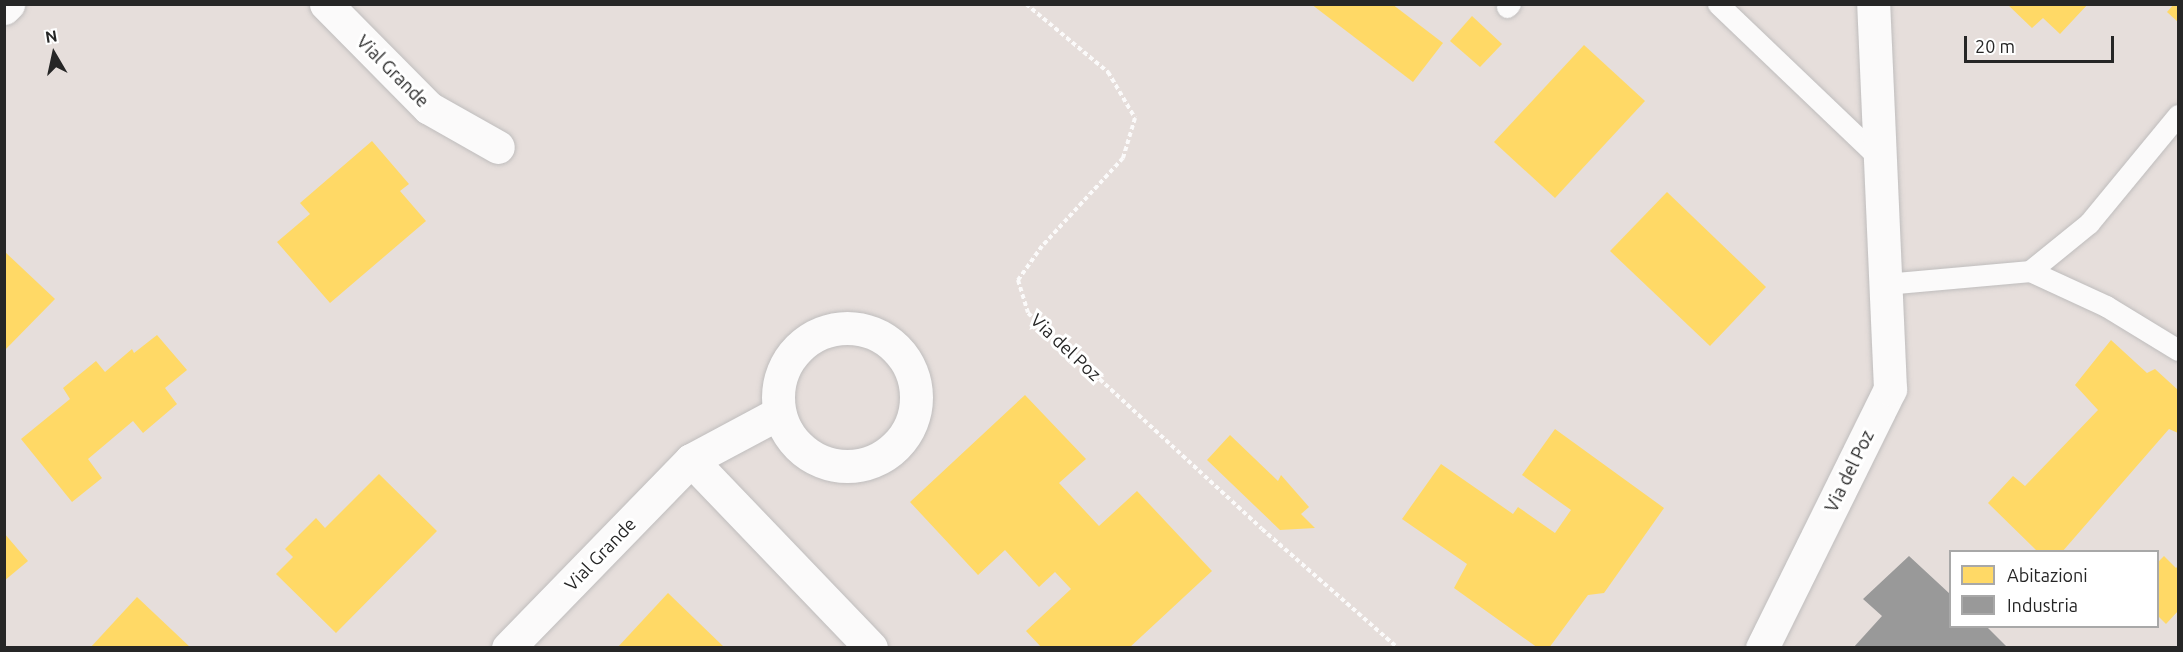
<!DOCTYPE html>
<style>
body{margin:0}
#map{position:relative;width:2183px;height:652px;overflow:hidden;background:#e6dedb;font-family:Ubuntu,sans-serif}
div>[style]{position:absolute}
.homes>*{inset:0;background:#ffd966}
.industry>*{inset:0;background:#999}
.path>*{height:4px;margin-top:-2px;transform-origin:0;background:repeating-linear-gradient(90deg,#fbfafa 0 4.5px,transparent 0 7.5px)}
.roads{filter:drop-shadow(0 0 2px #bfbdbd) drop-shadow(0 0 2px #bfbdbd)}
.lane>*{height:21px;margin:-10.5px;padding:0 10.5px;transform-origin:10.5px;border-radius:10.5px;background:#fbfafa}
.street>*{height:33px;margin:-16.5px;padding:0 16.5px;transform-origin:16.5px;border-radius:16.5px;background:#fbfafa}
.street>.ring{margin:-16.5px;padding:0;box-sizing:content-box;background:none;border:33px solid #fbfafa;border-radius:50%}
span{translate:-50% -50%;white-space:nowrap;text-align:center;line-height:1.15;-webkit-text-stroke:6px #fff;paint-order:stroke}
.street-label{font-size:18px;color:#262626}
.frame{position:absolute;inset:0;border:6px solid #262626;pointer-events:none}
.legend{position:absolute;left:1949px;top:550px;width:210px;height:78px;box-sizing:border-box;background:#fff;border:2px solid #a8a8a8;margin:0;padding:8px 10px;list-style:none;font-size:18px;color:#262626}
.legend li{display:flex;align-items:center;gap:12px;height:30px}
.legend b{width:30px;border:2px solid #a8a8a8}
.north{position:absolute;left:24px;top:24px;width:60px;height:60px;-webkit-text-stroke:4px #fff;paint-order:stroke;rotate:351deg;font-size:16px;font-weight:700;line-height:24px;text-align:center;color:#262626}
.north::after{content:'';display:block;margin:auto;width:21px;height:27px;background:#262626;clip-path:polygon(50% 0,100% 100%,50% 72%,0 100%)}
.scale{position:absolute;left:1964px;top:36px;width:150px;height:27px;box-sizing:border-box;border:3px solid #262626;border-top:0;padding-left:8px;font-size:18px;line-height:21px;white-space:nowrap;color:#262626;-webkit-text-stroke:4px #fff;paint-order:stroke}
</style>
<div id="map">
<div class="homes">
<div style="clip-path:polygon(1311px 4px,1392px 4px,1443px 43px,1413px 82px)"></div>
<div style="clip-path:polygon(2007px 4px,2088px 4px,2060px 34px,2043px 18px,2032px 28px)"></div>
<div style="clip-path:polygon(2174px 4px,2178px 4px,2178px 22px,2167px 12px)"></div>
<div style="clip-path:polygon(1472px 16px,1502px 44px,1480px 67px,1450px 41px)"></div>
<div style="clip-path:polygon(1584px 45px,1645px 101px,1555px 198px,1494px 142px)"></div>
<div style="clip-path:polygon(372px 141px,409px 184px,400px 191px,426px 221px,330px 303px,277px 242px,310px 214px,300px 203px)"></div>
<div style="clip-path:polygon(1667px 192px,1766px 287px,1710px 346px,1610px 251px)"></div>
<div style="clip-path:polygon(4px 251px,55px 299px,4px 351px)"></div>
<div style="clip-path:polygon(157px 335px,187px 370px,165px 388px,177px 404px,143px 433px,133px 421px,88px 459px,102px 478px,72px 502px,21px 439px,70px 399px,63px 388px,96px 361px,105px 372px,132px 349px,134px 353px)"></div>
<div style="clip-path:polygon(2111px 340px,2147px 373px,2155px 369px,2178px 390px,2178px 433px,2169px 429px,2062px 552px,2038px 552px,1988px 503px,2013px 476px,2025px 486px,2098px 410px,2075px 385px)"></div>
<div style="clip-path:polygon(1025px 395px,1086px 459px,1059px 483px,1099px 526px,1137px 491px,1212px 571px,1129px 648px,1042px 648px,1026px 631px,1071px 589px,1055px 572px,1039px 587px,1005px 550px,978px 575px,910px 502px)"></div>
<div style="clip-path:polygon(1555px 429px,1664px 508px,1604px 593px,1588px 595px,1549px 648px,1538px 648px,1454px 588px,1467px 564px,1402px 519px,1441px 464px,1513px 514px,1518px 507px,1555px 533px,1571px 510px,1522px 475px)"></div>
<div style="clip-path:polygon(1230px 435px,1278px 481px,1281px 475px,1309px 507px,1301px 514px,1315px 528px,1280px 530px,1207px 460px)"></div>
<div style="clip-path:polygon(379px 474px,437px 531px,336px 633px,276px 574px,293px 557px,285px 549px,316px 518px,325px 528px)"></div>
<div style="clip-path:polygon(4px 533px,28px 561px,4px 581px)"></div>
<div style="clip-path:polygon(2164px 556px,2176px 568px,2178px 566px,2178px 611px,2166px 624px,2158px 616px,2158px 562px)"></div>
<div style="clip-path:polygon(668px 593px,725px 648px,617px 648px)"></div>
<div style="clip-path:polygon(137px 597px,191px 648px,90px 648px)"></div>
</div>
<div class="industry">
<div style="clip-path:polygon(1909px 556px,1950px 594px,1950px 626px,1986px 626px,2008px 648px,1853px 648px,1882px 616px,1863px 599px)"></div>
</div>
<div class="path">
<div style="left:1026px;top:4px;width:107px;rotate:39.7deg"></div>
<div style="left:1108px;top:72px;width:53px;rotate:59.6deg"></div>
<div style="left:1135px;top:118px;width:42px;rotate:106.7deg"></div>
<div style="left:1123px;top:158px;width:120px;rotate:132.6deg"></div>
<div style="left:1042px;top:246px;width:42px;rotate:125.2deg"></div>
<div style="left:1018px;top:280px;width:34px;rotate:73deg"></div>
<div style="left:1028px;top:313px;width:318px;rotate:42.7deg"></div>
<div style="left:1262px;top:529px;width:181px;rotate:41.2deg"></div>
</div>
<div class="roads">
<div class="lane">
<div style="left:1718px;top:4px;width:224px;rotate:43.7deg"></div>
<div style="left:1507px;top:7px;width:4px;rotate:-45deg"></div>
<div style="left:2030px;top:271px;width:84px;rotate:24.7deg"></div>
<div style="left:2106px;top:306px;width:84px;rotate:31.4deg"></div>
<div style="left:1885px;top:284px;width:146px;rotate:-5.1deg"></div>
<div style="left:2030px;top:271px;width:76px;rotate:-39.1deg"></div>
<div style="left:2089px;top:223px;width:140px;rotate:-50.5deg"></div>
</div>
<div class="street">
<div style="left:326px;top:4px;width:146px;rotate:45.3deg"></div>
<div style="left:429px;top:108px;width:79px;rotate:29.5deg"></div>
<div style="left:4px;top:8px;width:6px;rotate:-45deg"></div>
<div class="ring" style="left:778px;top:328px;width:105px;height:105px"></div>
<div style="left:691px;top:460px;width:260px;rotate:46.2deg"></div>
<div style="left:508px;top:648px;width:262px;rotate:-45.8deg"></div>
<div style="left:691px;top:460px;width:100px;rotate:-28.1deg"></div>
<div style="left:1762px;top:648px;width:289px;rotate:-63.7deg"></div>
<div style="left:1890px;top:389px;width:385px;rotate:-92.5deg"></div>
</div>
</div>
<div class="street-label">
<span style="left:393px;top:71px;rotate:45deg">Vial Grande</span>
<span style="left:1066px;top:347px;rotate:43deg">Via del Poz</span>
<span style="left:1849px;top:471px;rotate:-64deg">Via del Poz</span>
<span style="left:600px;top:554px;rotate:-46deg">Vial Grande</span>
</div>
<div class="frame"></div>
<ul class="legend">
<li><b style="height:16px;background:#ffd966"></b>Abitazioni</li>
<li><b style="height:16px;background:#999"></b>Industria</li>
</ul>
<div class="north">N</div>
<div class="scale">20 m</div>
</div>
